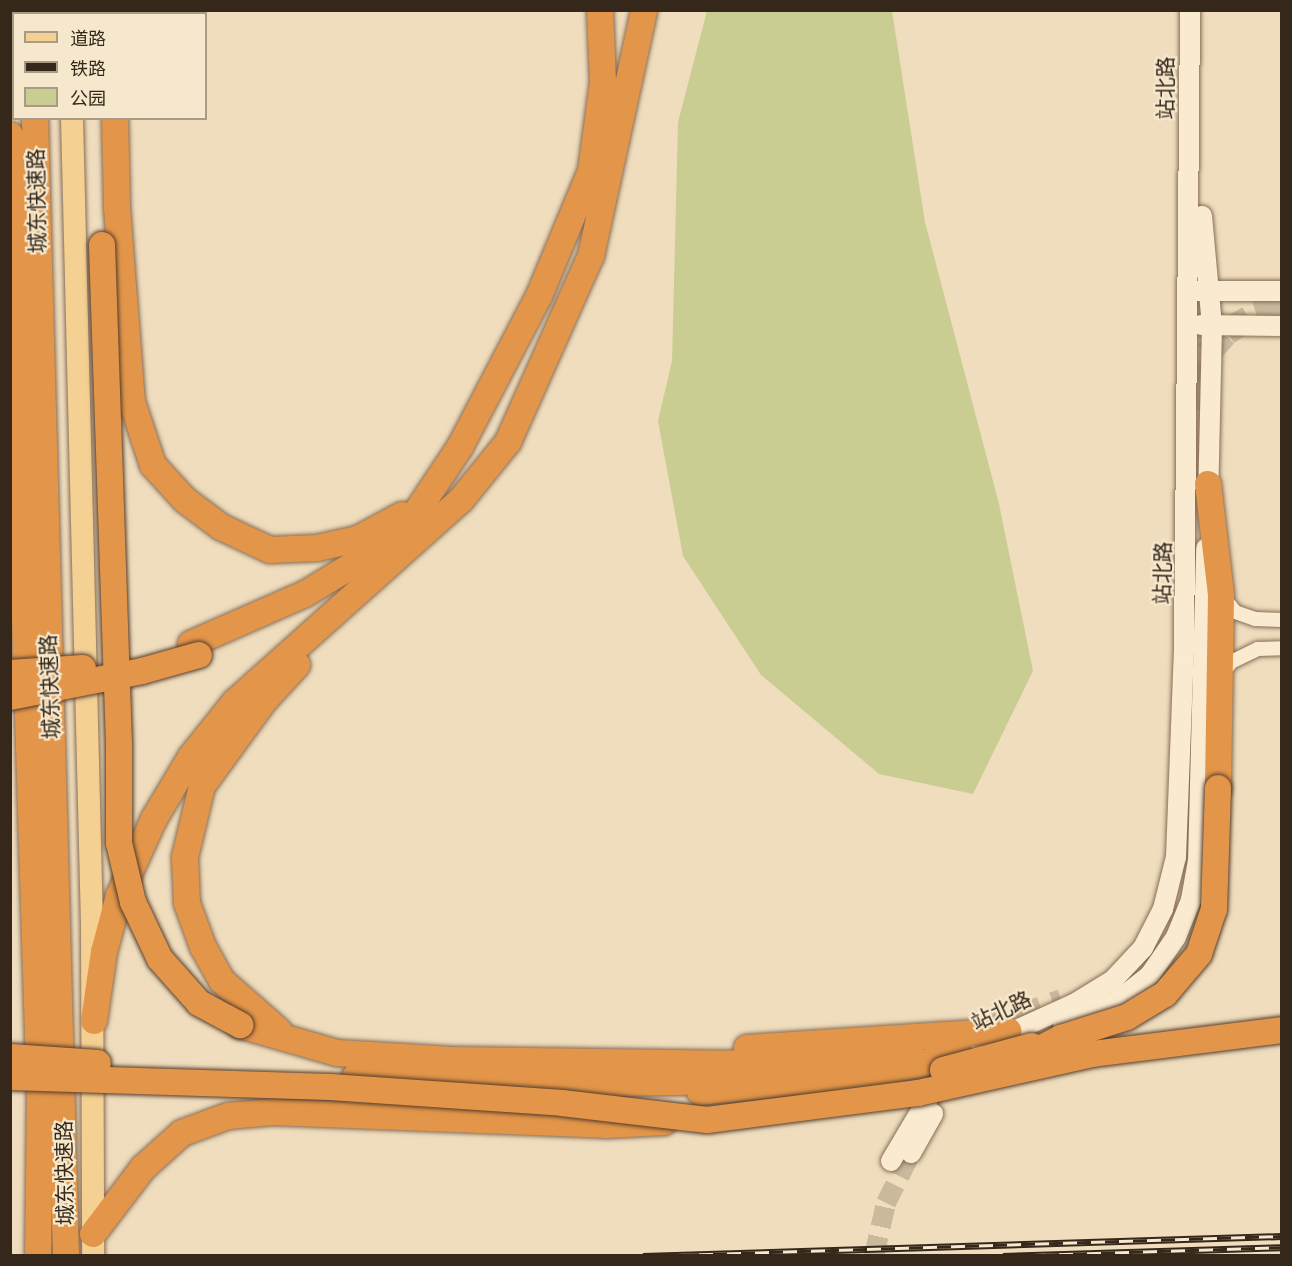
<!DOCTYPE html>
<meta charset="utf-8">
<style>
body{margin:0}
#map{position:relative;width:1292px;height:1266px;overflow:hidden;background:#efddbd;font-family:"IBM Plex Serif","Noto Sans SC",serif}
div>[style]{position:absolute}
.green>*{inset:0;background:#cacd91}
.secondary-tunnel>*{height:20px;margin-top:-10px;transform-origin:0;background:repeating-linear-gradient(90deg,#cab99d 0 20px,transparent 0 30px)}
.highway-tunnel>*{height:26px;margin-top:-13px;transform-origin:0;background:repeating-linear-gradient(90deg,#cab99d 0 26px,transparent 0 39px)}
.roads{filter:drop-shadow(0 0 2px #876d56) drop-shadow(0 0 2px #876d56)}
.street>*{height:14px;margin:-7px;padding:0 7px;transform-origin:7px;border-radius:7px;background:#faebd0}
.secondary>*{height:20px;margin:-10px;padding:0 10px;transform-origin:10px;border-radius:10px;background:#faebd0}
.primary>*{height:22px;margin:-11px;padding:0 11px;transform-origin:11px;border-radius:11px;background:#f5d093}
.highway>*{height:26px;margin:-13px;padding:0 13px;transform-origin:13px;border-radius:13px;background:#e39649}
.rail>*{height:7px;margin-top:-3.5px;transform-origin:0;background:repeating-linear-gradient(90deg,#f6e8cd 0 14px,#36271b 0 28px);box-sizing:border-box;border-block:2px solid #36271b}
.bridges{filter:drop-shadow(0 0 2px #553c2b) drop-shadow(0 0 2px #553c2b)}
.highway-bridge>*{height:26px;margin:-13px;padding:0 13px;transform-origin:13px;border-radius:13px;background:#e39649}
span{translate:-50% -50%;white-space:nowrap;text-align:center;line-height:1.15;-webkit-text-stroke:4.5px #f6e8cd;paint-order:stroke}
.street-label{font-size:21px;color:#36271b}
.frame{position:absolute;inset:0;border:12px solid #36271b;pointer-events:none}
.legend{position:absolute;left:12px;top:12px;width:195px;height:108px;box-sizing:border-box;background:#f6e8cd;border:2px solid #a99b86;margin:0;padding:8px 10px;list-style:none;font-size:18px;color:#36271b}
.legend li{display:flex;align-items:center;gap:12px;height:30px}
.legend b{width:30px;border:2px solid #a99b86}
</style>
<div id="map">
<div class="green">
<div style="clip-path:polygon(707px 11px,892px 11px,925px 222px,999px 504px,1033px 671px,973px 794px,879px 774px,761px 675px,683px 556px,658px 421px,672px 361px,678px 122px)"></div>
</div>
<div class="secondary-tunnel">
<div style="left:874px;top:1256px;width:54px;rotate:-77.2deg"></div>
<div style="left:886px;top:1203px;width:56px;rotate:-63.4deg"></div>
</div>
<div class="highway-tunnel">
<div style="left:1188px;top:409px;width:23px;rotate:-83deg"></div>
<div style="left:1191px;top:386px;width:36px;rotate:-63deg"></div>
<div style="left:1207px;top:354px;width:30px;rotate:-48deg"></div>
<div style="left:1227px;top:332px;width:34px;rotate:-32deg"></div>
<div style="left:1256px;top:314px;width:27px;rotate:-17deg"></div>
<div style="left:980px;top:1031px;width:87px;rotate:-19.5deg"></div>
</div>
<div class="roads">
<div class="street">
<div style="left:1223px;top:597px;width:19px;rotate:51deg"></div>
<div style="left:1235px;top:612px;width:21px;rotate:19deg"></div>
<div style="left:1255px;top:619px;width:27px;rotate:2deg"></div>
<div style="left:1221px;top:675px;width:16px;rotate:-52deg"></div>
<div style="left:1231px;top:662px;width:30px;rotate:-26deg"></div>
<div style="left:1258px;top:649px;width:24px;rotate:-2deg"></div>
</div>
<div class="secondary">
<div style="left:1202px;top:216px;width:110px;rotate:84.8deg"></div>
<div style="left:1212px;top:326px;width:172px;rotate:91.3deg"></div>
<div style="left:1194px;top:291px;width:88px"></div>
<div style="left:1201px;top:325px;width:81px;rotate:0.7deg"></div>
<div style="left:1063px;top:1027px;width:60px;rotate:-25.7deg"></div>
<div style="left:1117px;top:1001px;width:42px;rotate:-38.2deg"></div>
<div style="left:1150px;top:975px;width:46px;rotate:-55.6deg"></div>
<div style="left:1176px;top:937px;width:40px;rotate:-68deg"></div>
<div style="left:1191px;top:900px;width:39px;rotate:-80deg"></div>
<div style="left:1198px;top:862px;width:314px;rotate:-88.5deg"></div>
<div style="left:911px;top:1153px;width:45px;rotate:-60.6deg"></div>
<div style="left:891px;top:1161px;width:80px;rotate:-59.3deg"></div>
<div style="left:932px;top:1092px;width:47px;rotate:-51.9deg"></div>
<div style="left:961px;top:1055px;width:124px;rotate:-24.3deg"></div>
<div style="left:1074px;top:1004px;width:46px;rotate:-31.6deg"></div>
<div style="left:1113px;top:980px;width:44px;rotate:-46.8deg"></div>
<div style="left:1143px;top:948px;width:44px;rotate:-62.9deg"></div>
<div style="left:1163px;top:909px;width:54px;rotate:-76deg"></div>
<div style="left:1176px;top:857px;width:207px;rotate:-87.8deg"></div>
<div style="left:1184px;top:650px;width:640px;rotate:-89.46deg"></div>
</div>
<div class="primary">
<div style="left:68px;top:10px;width:4px;rotate:90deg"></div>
<div style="left:72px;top:118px;width:805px;rotate:88.58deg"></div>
<div style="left:92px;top:923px;width:333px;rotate:89.8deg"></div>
</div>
<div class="highway">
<div style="left:32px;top:10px;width:4px;rotate:76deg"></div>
<div style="left:94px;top:10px;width:4px;rotate:90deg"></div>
<div style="left:112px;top:10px;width:4px;rotate:90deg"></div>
<div style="left:35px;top:118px;width:1138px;rotate:88.44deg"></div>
<div style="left:115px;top:118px;width:90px;rotate:88.7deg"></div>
<div style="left:117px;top:208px;width:195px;rotate:85.6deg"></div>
<div style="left:132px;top:402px;width:66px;rotate:71.6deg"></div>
<div style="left:153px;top:465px;width:47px;rotate:47.6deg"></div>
<div style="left:185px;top:500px;width:45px;rotate:36.9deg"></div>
<div style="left:221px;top:527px;width:54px;rotate:25.1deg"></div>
<div style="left:270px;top:550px;width:47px;rotate:-2.4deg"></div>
<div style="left:317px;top:548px;width:42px;rotate:-12.4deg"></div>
<div style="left:358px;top:539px;width:50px;rotate:-28.6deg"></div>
<div style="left:10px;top:135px;width:963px;rotate:88.22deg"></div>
<div style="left:40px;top:1098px;width:158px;rotate:90.7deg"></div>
<div style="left:1208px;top:484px;width:112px;rotate:83.3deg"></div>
<div style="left:1221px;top:595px;width:193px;rotate:90.9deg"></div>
<div style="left:191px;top:644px;width:124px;rotate:-23.7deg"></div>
<div style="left:305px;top:594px;width:87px;rotate:-31.3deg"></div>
<div style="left:379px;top:549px;width:45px;rotate:-42.3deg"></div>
<div style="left:412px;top:519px;width:87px;rotate:-56.3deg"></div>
<div style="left:460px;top:447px;width:170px;rotate:-62.4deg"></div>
<div style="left:539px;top:296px;width:135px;rotate:-67.4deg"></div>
<div style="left:591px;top:171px;width:90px;rotate:-82.3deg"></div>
<div style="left:603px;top:82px;width:72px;rotate:-92.4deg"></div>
<div style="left:94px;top:1021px;width:70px;rotate:-81.8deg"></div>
<div style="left:104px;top:952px;width:58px;rotate:-75deg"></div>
<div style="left:119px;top:896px;width:85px;rotate:-65.6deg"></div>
<div style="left:154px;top:819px;width:72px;rotate:-59.2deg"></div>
<div style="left:191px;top:757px;width:70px;rotate:-51.3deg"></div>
<div style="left:235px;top:702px;width:303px;rotate:-41.8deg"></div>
<div style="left:461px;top:500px;width:75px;rotate:-51deg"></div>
<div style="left:508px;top:442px;width:204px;rotate:-66deg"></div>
<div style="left:591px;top:256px;width:252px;rotate:-77.8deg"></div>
<div style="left:240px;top:1025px;width:101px;rotate:16.1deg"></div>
<div style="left:337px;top:1053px;width:115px;rotate:3.5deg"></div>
<div style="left:452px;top:1060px;width:271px;rotate:0.8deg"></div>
<div style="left:723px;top:1064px;width:187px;rotate:-2.8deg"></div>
<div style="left:279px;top:1031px;width:76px;rotate:-138.7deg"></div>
<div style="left:222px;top:981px;width:39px;rotate:-119deg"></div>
<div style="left:203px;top:947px;width:47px;rotate:-110deg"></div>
<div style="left:187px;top:903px;width:46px;rotate:-92.5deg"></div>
<div style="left:185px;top:857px;width:73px;rotate:-76.5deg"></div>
<div style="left:202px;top:786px;width:105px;rotate:-53.9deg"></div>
<div style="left:264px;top:701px;width:49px;rotate:-47.5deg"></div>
<div style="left:747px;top:1048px;width:262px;rotate:-3.7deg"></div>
<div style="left:355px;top:1077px;width:226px;rotate:1.8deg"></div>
<div style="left:581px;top:1084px;width:139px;rotate:-1.2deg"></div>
<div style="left:700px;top:1092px;width:174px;rotate:-5.9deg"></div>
<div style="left:873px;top:1074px;width:90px;rotate:-12.2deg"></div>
<div style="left:93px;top:1234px;width:83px;rotate:-52.9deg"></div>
<div style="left:143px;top:1168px;width:52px;rotate:-41.9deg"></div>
<div style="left:182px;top:1133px;width:49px;rotate:-20.3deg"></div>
<div style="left:228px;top:1116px;width:45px;rotate:-5.1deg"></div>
<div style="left:273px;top:1112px;width:333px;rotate:2.2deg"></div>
<div style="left:606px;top:1125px;width:58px;rotate:-3deg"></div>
</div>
</div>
<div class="rail">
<div style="left:643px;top:1256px;width:639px;rotate:-1.79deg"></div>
<div style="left:1003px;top:1256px;width:279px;rotate:-1.8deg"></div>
</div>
<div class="bridges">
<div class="highway-bridge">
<div style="left:102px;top:245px;width:500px;rotate:88.05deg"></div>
<div style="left:119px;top:745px;width:98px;rotate:90deg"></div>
<div style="left:119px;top:843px;width:61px;rotate:76.7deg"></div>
<div style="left:133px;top:902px;width:63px;rotate:64.7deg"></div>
<div style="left:160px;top:959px;width:59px;rotate:48.4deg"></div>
<div style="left:199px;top:1003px;width:47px;rotate:28.2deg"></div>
<div style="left:10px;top:673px;width:73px;rotate:-3.9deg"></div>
<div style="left:10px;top:697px;width:135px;rotate:-11.1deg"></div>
<div style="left:142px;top:671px;width:59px;rotate:-15.7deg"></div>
<div style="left:10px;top:1057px;width:88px;rotate:3.9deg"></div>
<div style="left:1018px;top:1060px;width:48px;rotate:-27.1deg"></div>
<div style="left:1061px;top:1038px;width:69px;rotate:-17.7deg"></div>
<div style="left:1127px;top:1017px;width:44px;rotate:-31.2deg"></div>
<div style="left:1165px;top:994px;width:52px;rotate:-49.6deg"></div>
<div style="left:1199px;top:954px;width:47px;rotate:-71.6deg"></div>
<div style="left:1214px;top:909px;width:121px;rotate:-88.1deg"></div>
<div style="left:943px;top:1070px;width:92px;rotate:-15.1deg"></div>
<div style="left:10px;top:1077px;width:320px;rotate:1.8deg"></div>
<div style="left:330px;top:1087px;width:233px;rotate:3.9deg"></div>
<div style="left:562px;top:1103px;width:146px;rotate:6.7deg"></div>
<div style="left:707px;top:1120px;width:213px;rotate:-7.3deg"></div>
<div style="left:918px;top:1093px;width:178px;rotate:-12.6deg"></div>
<div style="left:1092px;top:1054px;width:192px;rotate:-7.2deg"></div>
</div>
</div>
<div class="street-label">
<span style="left:1165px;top:88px;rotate:-90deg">站北路</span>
<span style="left:36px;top:201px;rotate:-91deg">城东快速路</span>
<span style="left:1162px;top:573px;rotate:-89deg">站北路</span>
<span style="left:49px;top:687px;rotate:-92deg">城东快速路</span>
<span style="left:1001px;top:1010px;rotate:-25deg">站北路</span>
<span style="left:64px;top:1173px;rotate:-91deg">城东快速路</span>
</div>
<div class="frame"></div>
<ul class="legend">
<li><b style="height:8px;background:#f5d093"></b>道路</li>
<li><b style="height:8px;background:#36271b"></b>铁路</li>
<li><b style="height:16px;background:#cacd91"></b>公园</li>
</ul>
</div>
